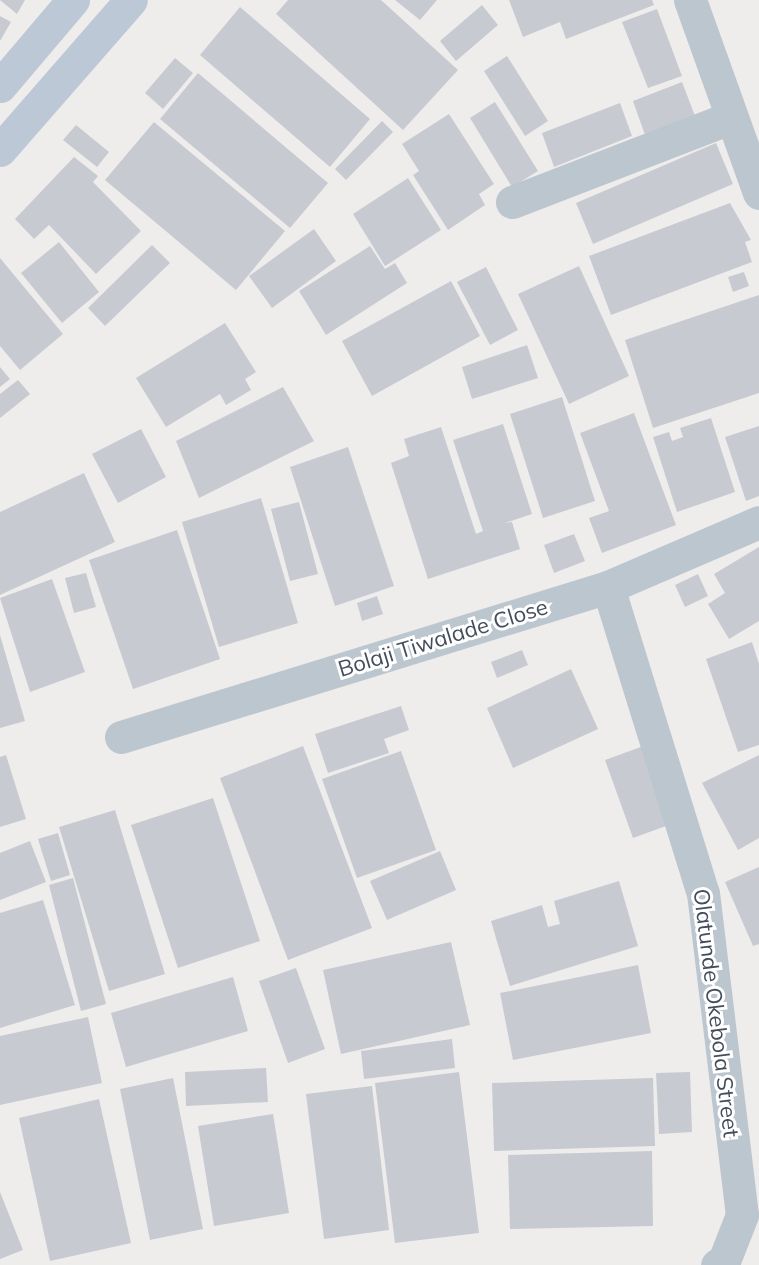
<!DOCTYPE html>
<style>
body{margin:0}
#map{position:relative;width:759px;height:1265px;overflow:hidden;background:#efecec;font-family:Mulish,sans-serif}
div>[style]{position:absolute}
.building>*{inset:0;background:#c8cad2}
.street>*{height:33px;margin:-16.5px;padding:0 16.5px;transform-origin:16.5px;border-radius:16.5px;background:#bcc6cf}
.secondary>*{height:33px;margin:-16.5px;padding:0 16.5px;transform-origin:16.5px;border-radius:16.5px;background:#bdc8d6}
span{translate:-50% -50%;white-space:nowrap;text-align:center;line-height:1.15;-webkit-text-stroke:6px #fff;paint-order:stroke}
.street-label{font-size:22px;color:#444e5a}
</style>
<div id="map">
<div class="building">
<div style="clip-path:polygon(0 0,25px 0,17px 14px)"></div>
<div style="clip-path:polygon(288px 0,381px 0,458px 70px,403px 130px,276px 14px)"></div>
<div style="clip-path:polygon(395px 0,437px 0,420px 20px)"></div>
<div style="clip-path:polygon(509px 0,652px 0,654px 5px,566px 39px,560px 22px,523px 37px)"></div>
<div style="clip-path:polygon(482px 5px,498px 25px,456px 61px,440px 41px)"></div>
<div style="clip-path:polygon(240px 7px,370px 119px,330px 167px,200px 55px)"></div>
<div style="clip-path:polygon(657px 9px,682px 76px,648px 88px,622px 22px)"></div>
<div style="clip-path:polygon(0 16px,11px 22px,0 41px)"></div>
<div style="clip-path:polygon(507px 56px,548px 121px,525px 136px,484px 71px)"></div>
<div style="clip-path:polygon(175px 58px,193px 73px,163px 109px,145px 93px)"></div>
<div style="clip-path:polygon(198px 73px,328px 183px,290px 228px,160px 119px)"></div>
<div style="clip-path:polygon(682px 82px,695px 116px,645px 135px,633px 101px)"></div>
<div style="clip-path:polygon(495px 102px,538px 171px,512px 187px,470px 118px)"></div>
<div style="clip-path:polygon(620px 103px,632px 136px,554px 167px,542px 133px)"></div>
<div style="clip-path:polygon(449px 114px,494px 184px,479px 194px,485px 205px,448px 230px,413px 175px,419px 171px,402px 144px)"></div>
<div style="clip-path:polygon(382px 121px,393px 132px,346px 180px,335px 169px)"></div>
<div style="clip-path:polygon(154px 122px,285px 231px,236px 290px,105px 180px)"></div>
<div style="clip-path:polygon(76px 125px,109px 152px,97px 167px,63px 140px)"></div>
<div style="clip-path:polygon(716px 143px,733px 184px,593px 244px,576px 203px)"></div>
<div style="clip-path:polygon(74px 157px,98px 176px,93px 182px,141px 231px,96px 274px,49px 225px,34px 239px,15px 219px)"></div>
<div style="clip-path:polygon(408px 178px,441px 230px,385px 266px,353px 214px)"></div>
<div style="clip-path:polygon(730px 203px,751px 240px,745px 242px,752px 262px,611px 315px,589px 256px)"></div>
<div style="clip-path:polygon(314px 229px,336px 261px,272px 308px,249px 276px)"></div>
<div style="clip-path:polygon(59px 242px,99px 292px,62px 323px,21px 273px)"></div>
<div style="clip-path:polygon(152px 245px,170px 263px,105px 326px,88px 308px)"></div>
<div style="clip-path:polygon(370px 246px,385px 269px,395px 263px,407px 283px,326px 335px,299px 291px)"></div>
<div style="clip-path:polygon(0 258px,63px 334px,20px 370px,0 346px)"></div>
<div style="clip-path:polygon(579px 266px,629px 376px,569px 404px,518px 294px)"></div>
<div style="clip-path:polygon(486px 267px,518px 330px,490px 345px,457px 282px)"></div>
<div style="clip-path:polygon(744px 272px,749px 286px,733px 292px,728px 277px)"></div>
<div style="clip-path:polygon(451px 281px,480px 336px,372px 396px,342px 341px)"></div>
<div style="clip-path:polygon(759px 295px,759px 393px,653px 428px,625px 340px)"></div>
<div style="clip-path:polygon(225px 323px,256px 372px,245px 379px,251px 390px,226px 405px,220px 394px,166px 427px,136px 378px)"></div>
<div style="clip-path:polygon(527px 345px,538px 378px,472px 399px,462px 367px)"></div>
<div style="clip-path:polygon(0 367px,10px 379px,0 387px)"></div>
<div style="clip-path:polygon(18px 380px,30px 394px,0 418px,0 394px)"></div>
<div style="clip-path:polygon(283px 387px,314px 441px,199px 498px,176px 441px)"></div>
<div style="clip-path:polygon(562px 397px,595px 501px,543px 518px,510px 414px)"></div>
<div style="clip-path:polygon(634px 413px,676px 525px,602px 553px,589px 518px,609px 511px,580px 433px)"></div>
<div style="clip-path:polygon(711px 418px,735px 492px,677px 512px,653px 437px,669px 432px,672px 441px,683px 437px,680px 428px)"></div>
<div style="clip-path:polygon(503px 424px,532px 514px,505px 523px,512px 522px,520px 549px,428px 579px,391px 463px,409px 456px,404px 439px,441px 427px,476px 534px,483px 531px,453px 440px)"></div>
<div style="clip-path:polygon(759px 426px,759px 496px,746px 501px,725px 437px)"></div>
<div style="clip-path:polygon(141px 429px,166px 477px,118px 503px,92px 454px)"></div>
<div style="clip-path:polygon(348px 447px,394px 586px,335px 606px,290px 467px)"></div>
<div style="clip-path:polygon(84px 473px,115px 542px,0 595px,0 512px)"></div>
<div style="clip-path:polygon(261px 498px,298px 623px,219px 647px,182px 522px)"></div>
<div style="clip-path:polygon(299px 502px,318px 574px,290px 581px,271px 509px)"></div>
<div style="clip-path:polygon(177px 530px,220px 659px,133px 689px,89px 560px)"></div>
<div style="clip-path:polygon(574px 534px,585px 561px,554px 573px,544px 545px)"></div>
<div style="clip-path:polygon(759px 547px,759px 621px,729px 639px,708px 604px,725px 593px,714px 574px)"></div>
<div style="clip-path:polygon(86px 573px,96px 607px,74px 613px,65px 578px)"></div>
<div style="clip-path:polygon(698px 574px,708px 596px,685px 607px,675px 585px)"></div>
<div style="clip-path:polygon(52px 579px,85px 672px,30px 692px,0 598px)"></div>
<div style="clip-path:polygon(377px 596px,383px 614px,362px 621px,357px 603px)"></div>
<div style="clip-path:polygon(0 635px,25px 721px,0 728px)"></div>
<div style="clip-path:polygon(752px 642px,759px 664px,759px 745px,738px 752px,706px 659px)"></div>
<div style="clip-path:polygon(522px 650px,528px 665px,497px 678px,491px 662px)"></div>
<div style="clip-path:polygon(571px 669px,598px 729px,513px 768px,487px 708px)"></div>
<div style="clip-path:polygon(401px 706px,409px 730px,384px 739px,389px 753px,328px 773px,315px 734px)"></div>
<div style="clip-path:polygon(649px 744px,677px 822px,633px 838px,605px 760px)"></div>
<div style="clip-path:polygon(303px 746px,372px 928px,288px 960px,220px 778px)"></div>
<div style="clip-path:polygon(401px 751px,436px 850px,357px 878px,322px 779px)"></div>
<div style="clip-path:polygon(6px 755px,26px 819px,0 827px,0 757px)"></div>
<div style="clip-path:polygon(759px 755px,759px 838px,738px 850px,702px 783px)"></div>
<div style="clip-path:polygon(213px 798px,260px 941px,178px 968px,131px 825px)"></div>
<div style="clip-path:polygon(115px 810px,165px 974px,109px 991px,59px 827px)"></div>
<div style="clip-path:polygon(58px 833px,70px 875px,51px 881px,38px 839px)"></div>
<div style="clip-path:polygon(30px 841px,46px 882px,0 900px,0 853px)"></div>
<div style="clip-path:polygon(440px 851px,456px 890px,387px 920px,370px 881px)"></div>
<div style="clip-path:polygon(759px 867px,759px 944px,753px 946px,725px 882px)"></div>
<div style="clip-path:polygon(73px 878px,106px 1004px,81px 1011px,49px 885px)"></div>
<div style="clip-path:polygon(619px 881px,638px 946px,510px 986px,491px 921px,542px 905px,548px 927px,560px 924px,554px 901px)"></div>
<div style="clip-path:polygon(43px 900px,75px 1005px,0 1028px,0 913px)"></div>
<div style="clip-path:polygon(451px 942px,470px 1025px,341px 1054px,323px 970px)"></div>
<div style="clip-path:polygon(638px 965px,651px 1033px,513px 1060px,500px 993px)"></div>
<div style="clip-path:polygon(296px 968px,325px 1049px,288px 1063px,259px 981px)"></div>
<div style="clip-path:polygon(233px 977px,248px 1031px,126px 1067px,111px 1013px)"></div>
<div style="clip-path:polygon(88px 1017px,102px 1083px,0 1105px,0 1036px)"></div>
<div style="clip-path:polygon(452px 1039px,455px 1068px,364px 1079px,361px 1051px)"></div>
<div style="clip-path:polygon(266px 1068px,268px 1102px,186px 1106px,185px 1072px)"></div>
<div style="clip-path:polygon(459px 1072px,479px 1233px,395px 1243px,375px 1083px)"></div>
<div style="clip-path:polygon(690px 1072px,692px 1132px,659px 1134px,656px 1073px)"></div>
<div style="clip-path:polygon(173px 1078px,203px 1229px,150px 1240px,120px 1089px)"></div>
<div style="clip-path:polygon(653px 1078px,655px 1146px,494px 1151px,492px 1083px)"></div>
<div style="clip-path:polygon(372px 1086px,389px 1230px,324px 1239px,306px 1094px)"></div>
<div style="clip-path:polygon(99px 1099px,131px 1243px,50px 1261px,19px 1118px)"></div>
<div style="clip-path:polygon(273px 1114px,289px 1213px,214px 1226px,198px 1126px)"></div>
<div style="clip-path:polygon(652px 1151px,653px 1226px,510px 1229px,508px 1155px)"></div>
<div style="clip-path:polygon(0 1192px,23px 1250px,0 1259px)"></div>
</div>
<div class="street">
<div style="left:690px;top:0;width:205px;rotate:70.3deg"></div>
<div style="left:512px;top:202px;width:234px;rotate:-21.1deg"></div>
<div style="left:608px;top:587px;width:320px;rotate:72.8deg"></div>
<div style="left:703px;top:893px;width:324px;rotate:83.1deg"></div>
<div style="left:742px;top:1215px;width:49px;rotate:111.4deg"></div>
<div style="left:724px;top:1261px;width:8px;rotate:150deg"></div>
<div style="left:121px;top:737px;width:510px;rotate:-17.12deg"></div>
<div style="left:608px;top:587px;width:164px;rotate:-23.3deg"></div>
</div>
<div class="secondary">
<div style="left:0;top:86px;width:113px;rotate:-49.7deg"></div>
<div style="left:0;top:150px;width:199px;rotate:-48.9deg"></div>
</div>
<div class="street-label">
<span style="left:443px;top:638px;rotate:-17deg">Bolaji Tiwalade Close</span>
<span style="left:716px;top:1013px;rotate:83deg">Olatunde Okebola Street</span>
</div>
</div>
